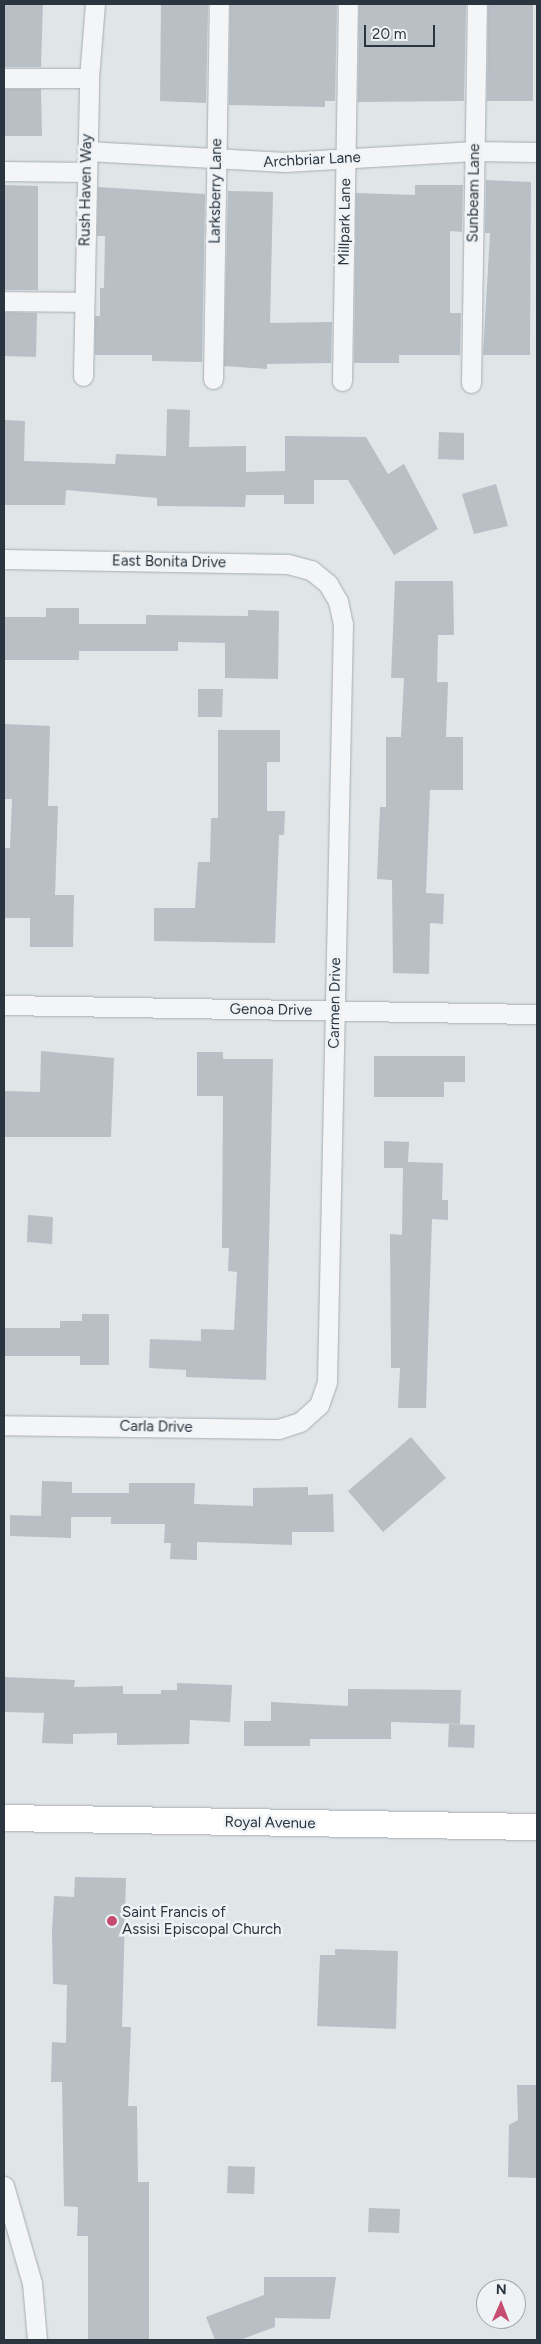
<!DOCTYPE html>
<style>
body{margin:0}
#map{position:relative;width:541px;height:2344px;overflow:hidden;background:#e0e5e8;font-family:Figtree,sans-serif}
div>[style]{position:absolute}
.building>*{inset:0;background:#b8bfc5}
.roads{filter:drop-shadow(0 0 1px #a6adb2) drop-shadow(0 0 1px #a6adb2)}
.street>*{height:19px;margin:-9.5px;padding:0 9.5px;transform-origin:9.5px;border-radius:9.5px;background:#f3f5f7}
.secondary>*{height:26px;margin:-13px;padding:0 13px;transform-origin:13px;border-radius:13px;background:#fff}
.dots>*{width:14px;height:14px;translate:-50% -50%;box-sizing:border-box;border:2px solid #eff3f6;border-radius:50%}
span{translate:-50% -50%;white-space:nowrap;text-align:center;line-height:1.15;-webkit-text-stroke:5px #eff3f6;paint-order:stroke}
.street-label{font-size:15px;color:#2a353f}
.poi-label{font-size:15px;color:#2a353f}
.left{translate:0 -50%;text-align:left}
.frame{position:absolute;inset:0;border:5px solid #2a353f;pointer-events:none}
.north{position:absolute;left:476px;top:2279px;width:50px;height:50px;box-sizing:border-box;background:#eff3f6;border:1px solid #a0a7ad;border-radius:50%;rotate:1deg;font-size:14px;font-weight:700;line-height:20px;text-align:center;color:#2a353f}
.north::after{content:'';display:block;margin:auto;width:18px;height:22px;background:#c74c72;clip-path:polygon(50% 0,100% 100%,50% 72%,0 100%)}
.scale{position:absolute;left:364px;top:25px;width:71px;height:22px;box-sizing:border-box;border:2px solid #2a353f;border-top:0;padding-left:6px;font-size:15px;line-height:18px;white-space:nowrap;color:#2a353f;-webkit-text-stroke:4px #eff3f6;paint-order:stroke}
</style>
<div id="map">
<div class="building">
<div style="clip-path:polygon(4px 4px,43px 4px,41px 67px,4px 67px)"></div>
<div style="clip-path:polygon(161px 4px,208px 4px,206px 103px,160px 101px)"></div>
<div style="clip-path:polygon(230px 4px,337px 4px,335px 101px,325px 101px,325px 107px,229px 105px)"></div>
<div style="clip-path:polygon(359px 4px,466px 4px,464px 101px,358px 102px)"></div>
<div style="clip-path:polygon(488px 4px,533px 4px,533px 101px,487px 101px)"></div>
<div style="clip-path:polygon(4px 89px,41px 89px,42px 136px,4px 136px)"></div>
<div style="clip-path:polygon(486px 180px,531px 182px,530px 355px,483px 355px,490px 233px,485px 233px)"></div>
<div style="clip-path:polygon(4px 185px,38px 186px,38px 290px,4px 290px)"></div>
<div style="clip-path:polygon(415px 185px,463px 185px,462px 232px,450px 231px,450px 313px,461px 313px,460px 355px,399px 355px,399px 363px,354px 363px,356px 193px,415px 195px)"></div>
<div style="clip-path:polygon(98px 187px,205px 194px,202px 362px,152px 361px,152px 355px,95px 355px,95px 316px,100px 316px,100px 288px,104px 288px,105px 236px,97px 236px)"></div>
<div style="clip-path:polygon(228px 191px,273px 192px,270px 323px,332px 322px,331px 363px,267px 364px,267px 369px,224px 366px)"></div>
<div style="clip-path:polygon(4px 312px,37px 313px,36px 357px,4px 356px)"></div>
<div style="clip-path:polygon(167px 409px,190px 410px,189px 447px,246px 446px,246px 472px,285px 471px,285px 436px,366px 437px,388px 474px,404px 464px,438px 529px,394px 555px,348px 480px,314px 480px,314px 504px,284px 504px,284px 495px,246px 495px,245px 507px,157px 506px,157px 498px,66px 490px,65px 505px,4px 505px,4px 420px,25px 421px,24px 461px,115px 464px,116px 454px,166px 456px)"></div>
<div style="clip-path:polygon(439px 432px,464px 433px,464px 460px,438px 459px)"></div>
<div style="clip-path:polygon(496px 484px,508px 526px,474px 534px,462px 494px)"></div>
<div style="clip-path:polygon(395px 581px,453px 581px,454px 635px,438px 635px,437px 682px,448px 682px,446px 737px,463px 737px,463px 790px,430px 790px,426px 893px,444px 894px,443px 924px,430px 923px,429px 974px,393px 973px,392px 880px,377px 879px,380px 807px,386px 807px,386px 737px,401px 737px,404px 678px,391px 678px)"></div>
<div style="clip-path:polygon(46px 608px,79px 608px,79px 624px,146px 624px,146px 615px,248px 616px,248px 610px,279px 611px,278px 679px,225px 678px,225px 643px,178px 642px,178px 651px,79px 651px,79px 660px,4px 660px,4px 617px,46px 617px)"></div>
<div style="clip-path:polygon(198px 689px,223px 689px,222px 717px,198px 717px)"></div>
<div style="clip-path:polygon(4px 724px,50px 726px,48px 806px,58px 806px,55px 895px,74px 895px,73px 947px,30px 947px,30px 918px,4px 918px,4px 848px,10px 848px,12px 799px,4px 799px)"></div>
<div style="clip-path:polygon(218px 730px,280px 730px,280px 762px,267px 762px,267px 811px,285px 811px,284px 835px,279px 835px,275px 943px,154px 941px,154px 908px,195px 908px,198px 862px,210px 862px,211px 818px,218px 818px)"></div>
<div style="clip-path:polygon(41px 1051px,114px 1058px,111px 1137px,4px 1137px,4px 1091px,40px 1092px)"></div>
<div style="clip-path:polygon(197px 1052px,223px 1052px,223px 1059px,273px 1059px,266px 1380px,186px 1377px,186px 1370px,149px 1368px,150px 1339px,201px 1341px,201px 1329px,234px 1330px,237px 1272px,228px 1271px,229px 1248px,222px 1248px,223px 1096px,197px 1096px)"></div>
<div style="clip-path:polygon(374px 1056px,465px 1056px,465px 1082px,444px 1082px,444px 1097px,374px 1097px)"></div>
<div style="clip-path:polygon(384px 1141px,409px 1142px,408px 1162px,443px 1163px,442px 1200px,448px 1200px,448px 1220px,432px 1219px,426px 1408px,398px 1408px,400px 1368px,391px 1368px,390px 1234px,402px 1235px,403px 1168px,384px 1168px)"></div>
<div style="clip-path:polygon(28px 1215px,53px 1217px,52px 1244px,27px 1242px)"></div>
<div style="clip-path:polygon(82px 1314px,109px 1314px,109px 1365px,80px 1365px,80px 1356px,4px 1356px,4px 1328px,60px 1328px,60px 1321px,82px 1321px)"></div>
<div style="clip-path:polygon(411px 1437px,446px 1478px,383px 1532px,348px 1491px)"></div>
<div style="clip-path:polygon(42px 1481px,72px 1482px,72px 1493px,129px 1493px,129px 1483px,195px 1483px,194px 1504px,253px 1506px,253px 1488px,308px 1487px,308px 1495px,333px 1494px,334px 1532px,292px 1532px,292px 1545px,197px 1542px,197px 1560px,170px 1559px,171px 1543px,164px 1543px,165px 1524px,111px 1524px,111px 1517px,71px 1517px,71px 1538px,10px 1536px,10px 1515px,41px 1516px)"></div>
<div style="clip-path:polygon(5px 1677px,75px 1680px,74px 1687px,123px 1686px,123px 1694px,161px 1694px,161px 1690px,177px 1690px,177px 1683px,232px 1685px,230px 1722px,190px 1720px,189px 1744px,117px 1745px,117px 1733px,73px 1734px,73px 1744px,42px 1743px,44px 1713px,4px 1712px)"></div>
<div style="clip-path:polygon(348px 1689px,461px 1690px,460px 1724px,391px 1722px,391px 1739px,310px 1739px,310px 1746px,244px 1746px,244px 1721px,271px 1721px,271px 1702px,348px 1706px)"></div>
<div style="clip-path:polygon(449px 1724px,475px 1725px,474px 1748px,448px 1747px)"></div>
<div style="clip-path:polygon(75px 1877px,126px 1878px,122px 2027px,131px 2027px,128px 2106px,137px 2106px,138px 2182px,149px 2182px,149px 2340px,88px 2340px,88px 2236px,77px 2236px,78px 2207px,64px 2206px,62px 2082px,51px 2082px,52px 2042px,66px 2043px,67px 1985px,53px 1984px,52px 1932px,54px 1896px,74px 1897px)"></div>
<div style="clip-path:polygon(335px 1949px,398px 1951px,396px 2029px,317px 2026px,320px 1955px,335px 1955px)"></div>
<div style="clip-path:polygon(517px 2085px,537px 2085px,537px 2178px,508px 2177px,509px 2125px,518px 2120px)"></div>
<div style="clip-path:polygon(228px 2166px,255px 2167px,254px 2194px,227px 2193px)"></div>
<div style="clip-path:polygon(369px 2208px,400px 2209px,399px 2233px,368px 2232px)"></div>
<div style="clip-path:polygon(264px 2277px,336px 2277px,330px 2319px,275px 2318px,275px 2327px,240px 2340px,215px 2340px,206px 2317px,264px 2295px)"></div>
</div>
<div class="roads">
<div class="street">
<div style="left:4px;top:78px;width:85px"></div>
<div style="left:87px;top:151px;width:198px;rotate:3.2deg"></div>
<div style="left:285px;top:162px;width:190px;rotate:-3.3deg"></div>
<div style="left:475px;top:151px;width:62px;rotate:0.9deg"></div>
<div style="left:4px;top:171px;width:83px;rotate:0.7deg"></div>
<div style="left:4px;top:301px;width:80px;rotate:0.7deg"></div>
<div style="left:83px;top:376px;width:298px;rotate:-88.8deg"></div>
<div style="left:89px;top:78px;width:74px;rotate:-85.4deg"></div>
<div style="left:213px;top:379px;width:375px;rotate:-89.1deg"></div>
<div style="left:342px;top:381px;width:377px;rotate:-89.1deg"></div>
<div style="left:471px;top:383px;width:379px;rotate:-89.1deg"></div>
<div style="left:4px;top:559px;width:284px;rotate:1deg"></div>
<div style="left:288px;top:564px;width:24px;rotate:15deg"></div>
<div style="left:311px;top:570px;width:22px;rotate:39deg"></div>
<div style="left:328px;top:584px;width:20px;rotate:60deg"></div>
<div style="left:338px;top:601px;width:24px;rotate:78deg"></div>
<div style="left:343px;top:624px;width:758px;rotate:91.21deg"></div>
<div style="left:327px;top:1382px;width:24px;rotate:109deg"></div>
<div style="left:319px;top:1405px;width:25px;rotate:138deg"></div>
<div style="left:300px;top:1422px;width:23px;rotate:162deg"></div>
<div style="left:278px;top:1429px;width:274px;rotate:-179.2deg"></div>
<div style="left:4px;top:1005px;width:533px;rotate:0.97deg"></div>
<div style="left:4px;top:2186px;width:101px;rotate:73.9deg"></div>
<div style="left:32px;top:2283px;width:57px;rotate:85deg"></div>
</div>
<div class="secondary">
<div style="left:4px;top:1818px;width:533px;rotate:0.97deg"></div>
</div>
</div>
<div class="dots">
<div style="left:112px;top:1921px;background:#c74c72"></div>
</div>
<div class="street-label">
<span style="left:312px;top:160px;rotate:-3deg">Archbriar Lane</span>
<span style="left:86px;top:190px;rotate:-89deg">Rush Haven Way</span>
<span style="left:216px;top:191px;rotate:-89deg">Larksberry Lane</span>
<span style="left:474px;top:193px;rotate:-89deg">Sunbeam Lane</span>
<span style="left:345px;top:222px;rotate:-89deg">Millpark Lane</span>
<span style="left:169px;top:562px;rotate:1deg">East Bonita Drive</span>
<span style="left:335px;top:1003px;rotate:-89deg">Carmen Drive</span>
<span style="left:271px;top:1010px;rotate:1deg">Genoa Drive</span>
<span style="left:156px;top:1427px;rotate:1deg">Carla Drive</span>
<span style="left:270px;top:1823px;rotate:1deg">Royal Avenue</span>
</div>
<div class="poi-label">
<span class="left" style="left:122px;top:1921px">Saint Francis of<br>Assisi Episcopal Church</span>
</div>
<div class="frame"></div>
<div class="north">N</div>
<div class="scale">20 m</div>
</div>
